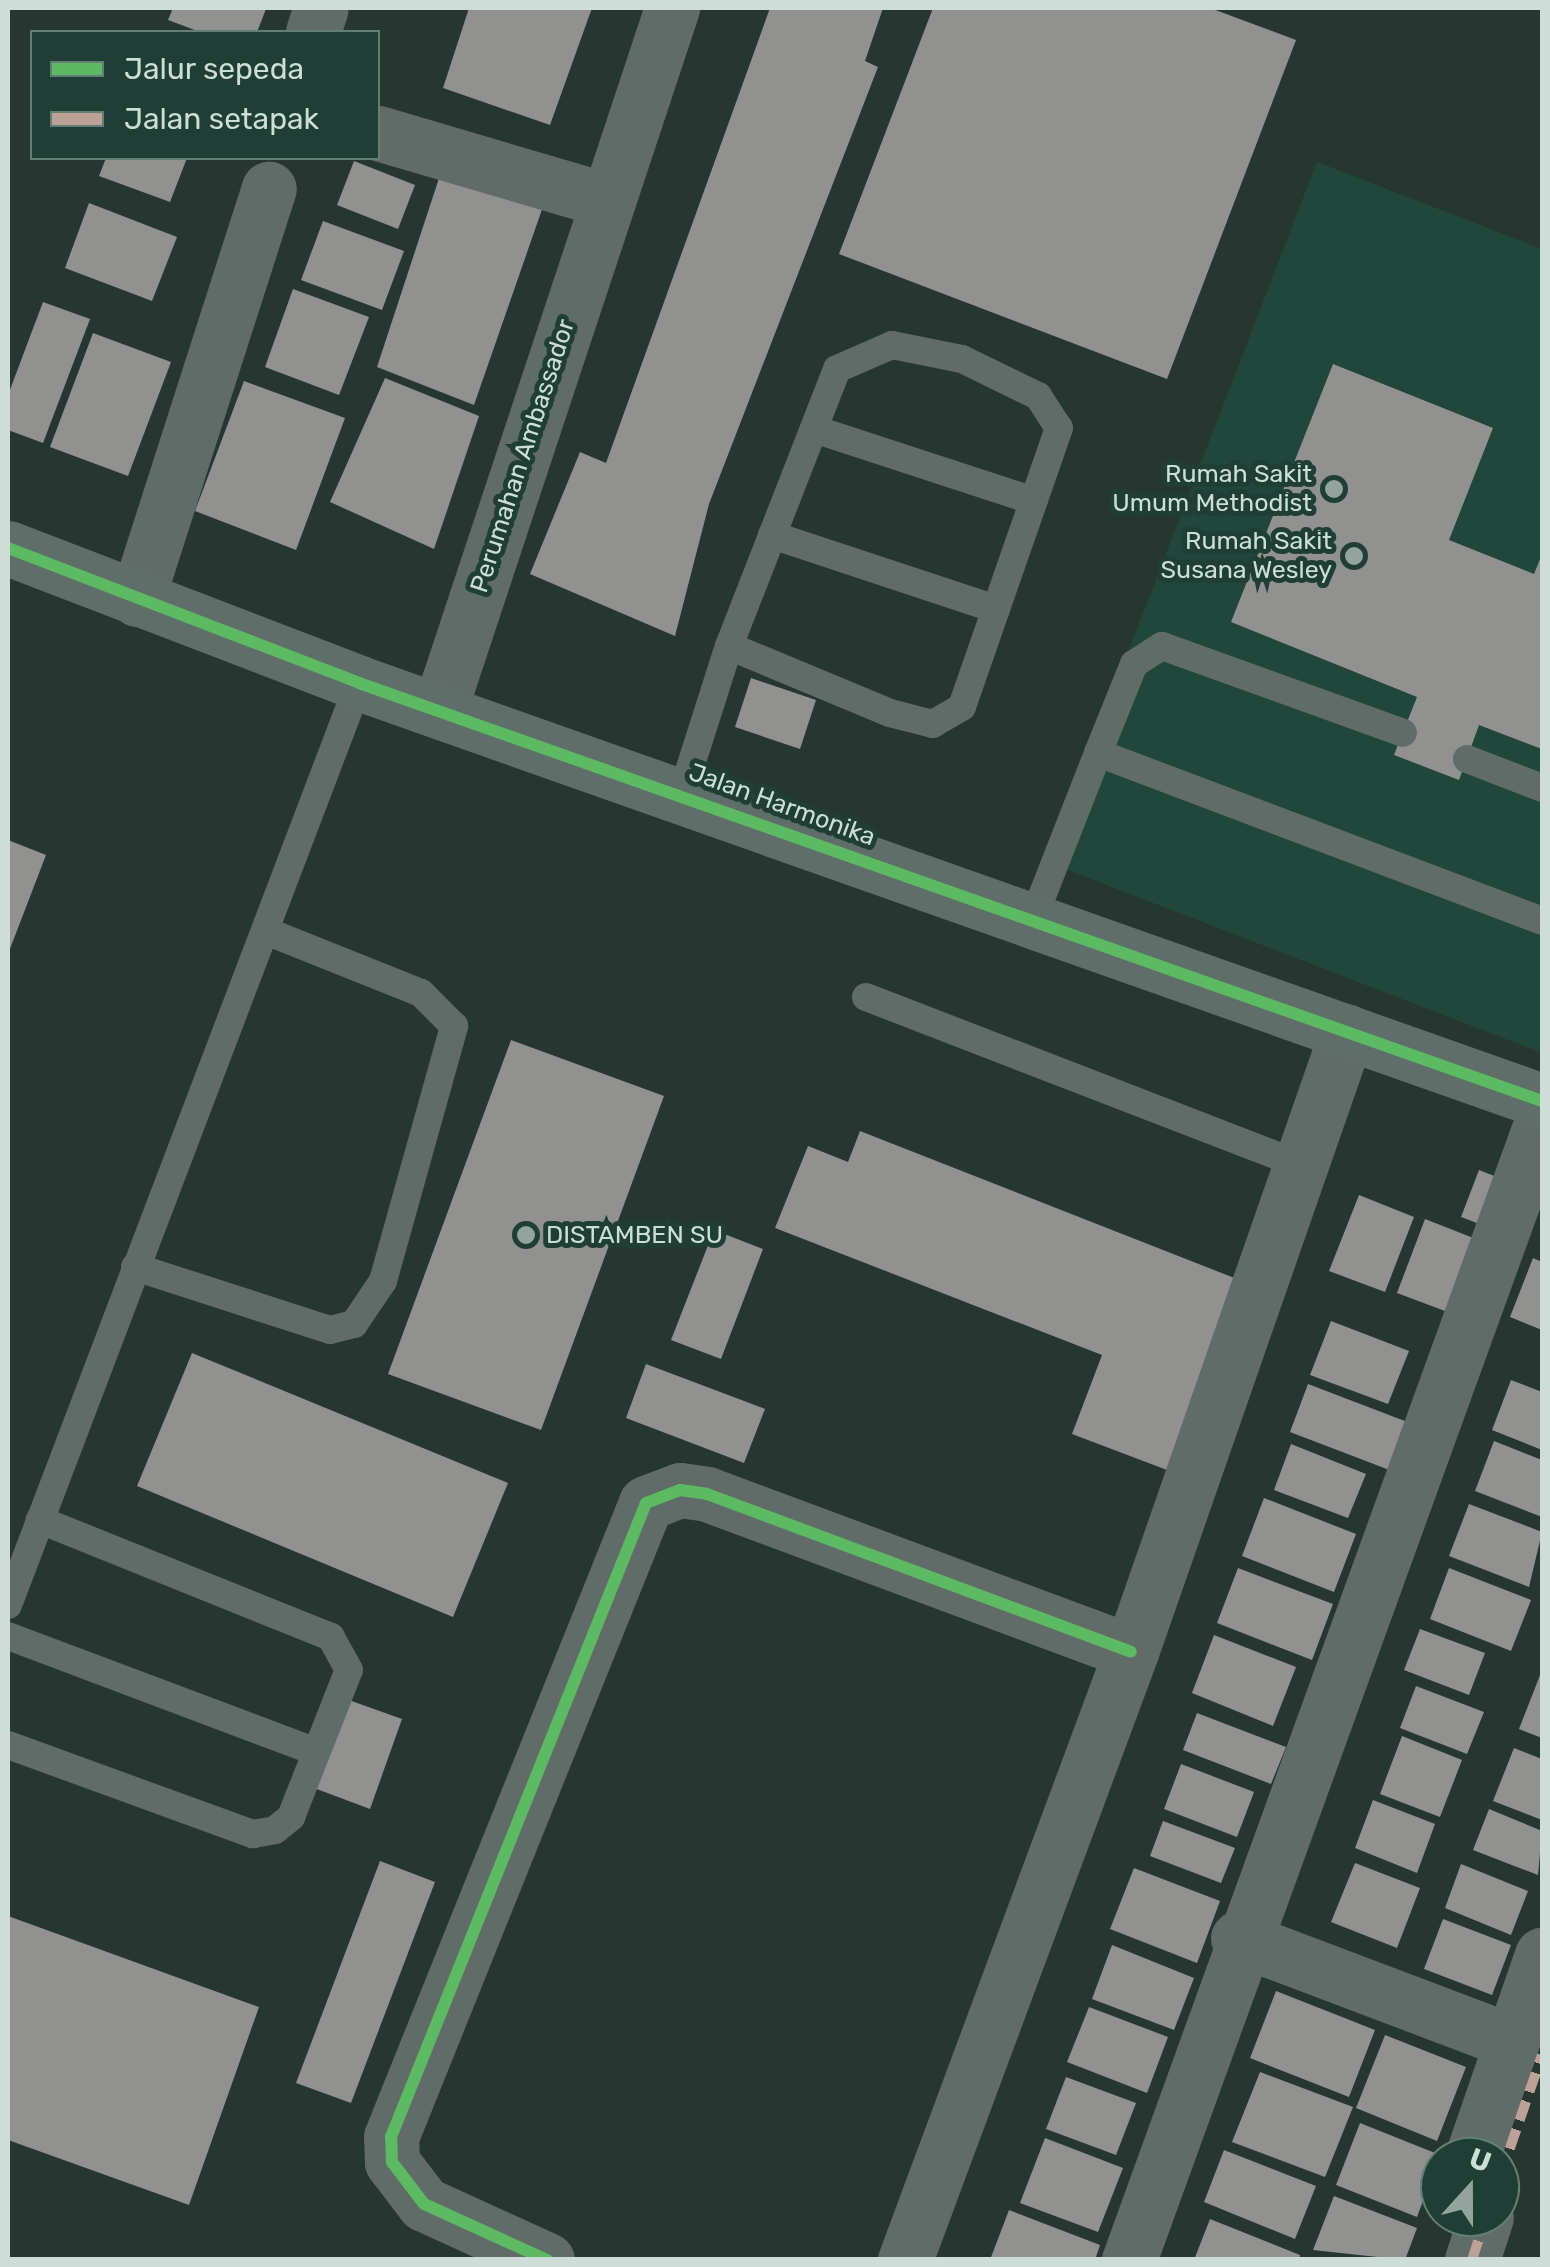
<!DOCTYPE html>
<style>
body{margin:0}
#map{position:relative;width:1550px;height:2267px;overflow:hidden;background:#263732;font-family:Rubik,sans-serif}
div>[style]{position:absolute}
.built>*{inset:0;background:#21473c}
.building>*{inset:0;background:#919190}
.lane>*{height:28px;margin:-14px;padding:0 14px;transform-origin:14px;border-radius:14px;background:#616c68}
.street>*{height:55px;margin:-27.5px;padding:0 27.5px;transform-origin:27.5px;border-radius:27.5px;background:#616c68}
.secondary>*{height:55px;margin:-27.5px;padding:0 27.5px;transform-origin:27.5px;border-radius:27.5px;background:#606e69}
.quiet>*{height:10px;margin-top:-5px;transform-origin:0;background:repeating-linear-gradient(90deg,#bda197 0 20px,transparent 0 30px)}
.cycleway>*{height:12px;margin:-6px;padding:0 6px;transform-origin:6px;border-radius:6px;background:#5cba63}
.dots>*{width:28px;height:28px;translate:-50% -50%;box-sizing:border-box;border:5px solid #1f3e35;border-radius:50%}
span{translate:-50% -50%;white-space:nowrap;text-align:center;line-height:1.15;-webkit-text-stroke:10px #1f3e35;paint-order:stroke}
.street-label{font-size:25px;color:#ccded7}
.poi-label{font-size:25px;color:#ccded7}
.right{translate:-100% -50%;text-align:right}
.left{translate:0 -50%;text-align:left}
.frame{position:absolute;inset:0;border:10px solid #ccded7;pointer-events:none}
.legend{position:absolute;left:30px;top:30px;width:350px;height:130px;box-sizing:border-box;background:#1f3e35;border:2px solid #647e76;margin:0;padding:12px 18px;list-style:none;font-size:30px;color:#ccded7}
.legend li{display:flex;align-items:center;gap:20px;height:50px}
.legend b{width:50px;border:2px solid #647e76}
.north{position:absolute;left:1420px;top:2137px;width:100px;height:100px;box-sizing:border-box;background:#1f3e35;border:2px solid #647e76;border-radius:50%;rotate:21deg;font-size:28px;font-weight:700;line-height:40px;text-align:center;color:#ccded7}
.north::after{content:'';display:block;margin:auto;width:35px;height:45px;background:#92a49d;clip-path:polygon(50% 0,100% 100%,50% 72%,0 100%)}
</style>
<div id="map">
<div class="built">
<div style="clip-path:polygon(1317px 162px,1542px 249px,1542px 1053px,1047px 862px)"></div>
</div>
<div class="building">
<div style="clip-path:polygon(173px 8px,263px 8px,266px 9px,257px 32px,200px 32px,168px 20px)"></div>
<div style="clip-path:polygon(469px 8px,592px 8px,550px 125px,443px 88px)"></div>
<div style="clip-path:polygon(770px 8px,883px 8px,865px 61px,878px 67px,709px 504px,675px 636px,530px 574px,580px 452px,606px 463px)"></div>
<div style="clip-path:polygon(933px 8px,1210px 8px,1296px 40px,1167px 379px,839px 254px)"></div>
<div style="clip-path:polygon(106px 158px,187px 158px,170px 202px,99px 176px)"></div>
<div style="clip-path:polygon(354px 161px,415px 185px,398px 229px,337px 205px)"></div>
<div style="clip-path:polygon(444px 163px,547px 195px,474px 405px,377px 367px)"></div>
<div style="clip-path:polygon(89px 203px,177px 237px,152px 301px,65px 268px)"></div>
<div style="clip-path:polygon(323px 221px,404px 251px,382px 310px,301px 280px)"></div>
<div style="clip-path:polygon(293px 289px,369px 317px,339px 395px,265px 367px)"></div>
<div style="clip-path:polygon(43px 302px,90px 319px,43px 443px,8px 430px,8px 395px)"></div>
<div style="clip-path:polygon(93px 333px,171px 362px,128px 476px,50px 447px)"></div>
<div style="clip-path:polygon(1333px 364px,1493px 428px,1449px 540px,1534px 574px,1542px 554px,1542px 749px,1479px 725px,1459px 780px,1394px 755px,1417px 697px,1231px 622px)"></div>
<div style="clip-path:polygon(385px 378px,479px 416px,434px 549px,330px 502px)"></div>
<div style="clip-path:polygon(244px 381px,345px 418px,296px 550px,195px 511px)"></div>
<div style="clip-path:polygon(751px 678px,816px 700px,800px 749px,735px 727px)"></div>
<div style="clip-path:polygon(8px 840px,46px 855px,8px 954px)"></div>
<div style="clip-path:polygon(511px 1040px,664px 1096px,541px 1430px,388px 1374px)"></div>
<div style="clip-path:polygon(860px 1131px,1242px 1281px,1167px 1470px,1072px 1434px,1102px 1355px,775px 1228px,808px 1146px,848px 1162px)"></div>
<div style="clip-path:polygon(1479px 1170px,1515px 1184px,1498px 1231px,1461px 1217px)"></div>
<div style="clip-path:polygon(1359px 1195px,1414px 1217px,1385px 1292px,1329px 1271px)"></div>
<div style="clip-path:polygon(1425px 1219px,1481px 1241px,1453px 1314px,1397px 1293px)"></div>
<div style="clip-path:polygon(714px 1230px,763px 1249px,721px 1359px,671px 1340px)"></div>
<div style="clip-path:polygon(1533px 1258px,1542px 1262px,1542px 1330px,1510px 1317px)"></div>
<div style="clip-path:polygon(1331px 1321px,1409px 1351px,1388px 1404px,1310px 1375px)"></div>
<div style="clip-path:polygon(192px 1353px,508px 1483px,453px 1617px,137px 1486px)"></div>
<div style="clip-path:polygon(646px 1364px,765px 1409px,744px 1463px,626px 1418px)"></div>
<div style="clip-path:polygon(1511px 1380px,1542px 1392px,1542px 1450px,1492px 1430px)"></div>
<div style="clip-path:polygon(1308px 1384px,1410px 1423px,1392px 1471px,1290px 1432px)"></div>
<div style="clip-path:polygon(1494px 1441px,1542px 1460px,1542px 1517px,1475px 1491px)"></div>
<div style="clip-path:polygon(1291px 1444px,1366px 1474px,1348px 1518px,1274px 1490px)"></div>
<div style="clip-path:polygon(1264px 1498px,1356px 1534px,1334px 1592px,1242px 1556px)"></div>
<div style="clip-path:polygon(1469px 1504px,1542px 1532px,1529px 1587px,1449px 1556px)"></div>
<div style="clip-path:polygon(1238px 1568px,1333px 1604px,1312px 1660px,1217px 1623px)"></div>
<div style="clip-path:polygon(1449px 1568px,1531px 1600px,1511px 1651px,1430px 1619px)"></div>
<div style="clip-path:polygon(1420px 1629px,1485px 1653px,1469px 1695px,1404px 1670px)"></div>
<div style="clip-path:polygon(1214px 1635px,1296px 1667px,1273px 1726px,1192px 1693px)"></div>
<div style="clip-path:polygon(1542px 1670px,1542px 1738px,1519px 1729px)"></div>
<div style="clip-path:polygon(1416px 1686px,1484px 1712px,1467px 1754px,1400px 1728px)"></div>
<div style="clip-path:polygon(346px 1699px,402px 1719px,370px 1809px,314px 1788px)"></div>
<div style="clip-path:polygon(1197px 1713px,1286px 1747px,1271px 1784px,1183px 1750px)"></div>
<div style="clip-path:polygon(1402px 1736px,1462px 1760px,1440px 1817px,1380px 1794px)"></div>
<div style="clip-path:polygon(1514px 1748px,1542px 1759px,1542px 1820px,1493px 1801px)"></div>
<div style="clip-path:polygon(1181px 1764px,1254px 1792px,1237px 1837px,1164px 1809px)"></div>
<div style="clip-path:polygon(1373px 1800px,1435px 1824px,1417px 1873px,1355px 1848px)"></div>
<div style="clip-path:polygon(1489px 1809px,1542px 1831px,1538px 1875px,1473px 1850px)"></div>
<div style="clip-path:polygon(1163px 1821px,1235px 1848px,1221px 1883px,1150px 1856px)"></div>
<div style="clip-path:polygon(380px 1861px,435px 1882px,351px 2103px,296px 2083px)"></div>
<div style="clip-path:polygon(1355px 1863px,1420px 1888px,1397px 1948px,1331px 1922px)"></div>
<div style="clip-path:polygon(1461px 1864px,1528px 1891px,1511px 1935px,1445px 1908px)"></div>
<div style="clip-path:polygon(1134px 1868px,1220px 1901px,1197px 1963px,1110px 1929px)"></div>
<div style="clip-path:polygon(8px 1916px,259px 2007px,189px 2205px,8px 2140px)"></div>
<div style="clip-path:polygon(1443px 1919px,1511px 1945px,1492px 1995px,1424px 1969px)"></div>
<div style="clip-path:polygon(1112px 1945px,1194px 1978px,1174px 2030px,1092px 1999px)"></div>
<div style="clip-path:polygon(1276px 1991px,1375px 2030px,1349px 2097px,1250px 2058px)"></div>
<div style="clip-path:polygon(1089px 2007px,1168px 2037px,1147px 2093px,1067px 2062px)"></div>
<div style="clip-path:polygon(1385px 2035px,1466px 2067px,1437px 2141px,1356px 2108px)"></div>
<div style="clip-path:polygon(1260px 2072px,1353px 2107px,1325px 2177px,1232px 2142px)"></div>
<div style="clip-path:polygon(1066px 2077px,1136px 2103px,1116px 2155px,1046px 2129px)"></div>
<div style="clip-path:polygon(1360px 2123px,1440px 2155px,1417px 2217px,1336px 2185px)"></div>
<div style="clip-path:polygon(1045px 2138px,1123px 2168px,1098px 2232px,1020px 2203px)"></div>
<div style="clip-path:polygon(1224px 2150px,1316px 2186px,1295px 2239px,1204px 2202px)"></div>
<div style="clip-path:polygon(1334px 2196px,1417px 2228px,1405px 2260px,1313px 2250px)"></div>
<div style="clip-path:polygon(1009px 2210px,1100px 2245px,1095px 2260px,990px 2260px)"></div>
<div style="clip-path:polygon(1210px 2219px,1300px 2255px,1299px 2260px,1194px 2260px)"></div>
</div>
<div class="lane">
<div style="left:814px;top:429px;width:231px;rotate:18.1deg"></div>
<div style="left:772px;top:535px;width:236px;rotate:18.3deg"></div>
<div style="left:1098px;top:753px;width:96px;rotate:-68deg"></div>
<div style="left:1134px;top:664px;width:33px;rotate:-33deg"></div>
<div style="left:1162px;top:646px;width:256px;rotate:19.8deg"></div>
<div style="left:1467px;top:759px;width:80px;rotate:21.1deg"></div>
<div style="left:682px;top:793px;width:154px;rotate:-72.3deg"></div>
<div style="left:729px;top:646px;width:297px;rotate:-68.7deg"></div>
<div style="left:837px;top:369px;width:60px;rotate:-23.6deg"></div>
<div style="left:892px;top:345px;width:71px;rotate:11.3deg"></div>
<div style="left:962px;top:359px;width:85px;rotate:26deg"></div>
<div style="left:1038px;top:396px;width:38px;rotate:57deg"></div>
<div style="left:1059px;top:428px;width:295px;rotate:109.2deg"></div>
<div style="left:962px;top:707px;width:34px;rotate:150deg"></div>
<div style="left:933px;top:724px;width:44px;rotate:-165.7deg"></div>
<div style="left:890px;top:713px;width:174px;rotate:-157.4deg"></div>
<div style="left:1033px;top:919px;width:178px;rotate:-68.6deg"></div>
<div style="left:1098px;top:753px;width:475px;rotate:20.7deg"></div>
<div style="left:866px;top:997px;width:467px;rotate:21.1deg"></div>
<div style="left:135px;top:1267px;width:205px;rotate:17.9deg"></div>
<div style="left:330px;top:1330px;width:25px;rotate:-14deg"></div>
<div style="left:354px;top:1324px;width:52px;rotate:-56deg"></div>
<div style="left:383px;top:1281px;width:265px;rotate:-74.4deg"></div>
<div style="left:454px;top:1026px;width:47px;rotate:-135deg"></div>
<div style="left:421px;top:993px;width:167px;rotate:-158.2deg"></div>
<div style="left:8px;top:1605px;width:987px;rotate:-69.16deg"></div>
<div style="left:8px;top:1636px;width:329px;rotate:20.6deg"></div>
<div style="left:8px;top:1745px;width:261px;rotate:20deg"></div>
<div style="left:253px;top:1834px;width:22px;rotate:-10deg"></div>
<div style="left:275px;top:1830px;width:21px;rotate:-39deg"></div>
<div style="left:291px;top:1817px;width:158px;rotate:-68.5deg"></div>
<div style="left:349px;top:1670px;width:38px;rotate:-119deg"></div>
<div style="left:331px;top:1637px;width:314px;rotate:-158.1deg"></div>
</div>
<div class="street">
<div style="left:313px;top:32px;width:25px;rotate:-72deg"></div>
<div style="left:378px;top:133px;width:237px;rotate:16.4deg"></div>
<div style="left:137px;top:599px;width:431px;rotate:-72.2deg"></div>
<div style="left:439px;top:711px;width:741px;rotate:-71.66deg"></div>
<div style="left:1238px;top:1938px;width:292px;rotate:20.7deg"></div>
<div style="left:1472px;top:2157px;width:214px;rotate:-70.9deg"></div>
<div style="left:547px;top:2260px;width:135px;rotate:-155.5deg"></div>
<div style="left:424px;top:2204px;width:53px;rotate:-127.3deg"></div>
<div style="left:392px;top:2162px;width:25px;rotate:-92deg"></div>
<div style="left:391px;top:2137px;width:683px;rotate:-68.09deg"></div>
<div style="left:646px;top:1503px;width:36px;rotate:-21deg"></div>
<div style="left:680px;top:1490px;width:27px;rotate:8deg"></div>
<div style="left:707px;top:1494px;width:452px;rotate:20.4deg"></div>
<div style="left:905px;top:2260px;width:649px;rotate:-69.61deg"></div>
<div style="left:1131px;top:1652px;width:657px;rotate:-70.79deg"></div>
<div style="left:1129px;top:2260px;width:1212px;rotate:-70.07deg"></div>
<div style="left:1472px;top:2260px;width:45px;rotate:-72deg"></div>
</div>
<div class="secondary">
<div style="left:8px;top:548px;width:376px;rotate:21deg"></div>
<div style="left:359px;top:683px;width:1255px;rotate:19.46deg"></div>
</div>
<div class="quiet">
<div style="left:1500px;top:2177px;width:129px;rotate:-71deg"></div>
<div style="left:1472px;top:2260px;width:45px;rotate:-72deg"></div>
</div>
<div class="cycleway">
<div style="left:8px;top:548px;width:376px;rotate:21deg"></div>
<div style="left:359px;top:683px;width:1255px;rotate:19.46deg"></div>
<div style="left:547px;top:2260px;width:135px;rotate:-155.5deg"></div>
<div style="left:424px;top:2204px;width:53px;rotate:-127.3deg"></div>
<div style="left:392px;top:2162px;width:25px;rotate:-92deg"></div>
<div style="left:391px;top:2137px;width:683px;rotate:-68.09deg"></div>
<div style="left:646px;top:1503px;width:36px;rotate:-21deg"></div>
<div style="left:680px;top:1490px;width:27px;rotate:8deg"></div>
<div style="left:707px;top:1494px;width:452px;rotate:20.4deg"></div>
</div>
<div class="dots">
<div style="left:1334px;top:489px;background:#92a49d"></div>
<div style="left:1354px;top:556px;background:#92a49d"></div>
<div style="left:526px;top:1235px;background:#92a49d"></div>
</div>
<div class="street-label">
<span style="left:523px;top:456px;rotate:-72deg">Perumahan Ambassador</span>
<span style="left:782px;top:805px;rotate:20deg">Jalan Harmonika</span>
</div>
<div class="poi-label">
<span class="right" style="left:1312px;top:489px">Rumah Sakit<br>Umum Methodist</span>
<span class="right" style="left:1332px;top:556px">Rumah Sakit<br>Susana Wesley</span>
<span class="left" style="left:546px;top:1235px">DISTAMBEN SU</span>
</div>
<div class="frame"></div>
<ul class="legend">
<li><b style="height:12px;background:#5cba63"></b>Jalur sepeda</li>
<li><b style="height:12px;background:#bda197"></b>Jalan setapak</li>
</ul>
<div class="north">U</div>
</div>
